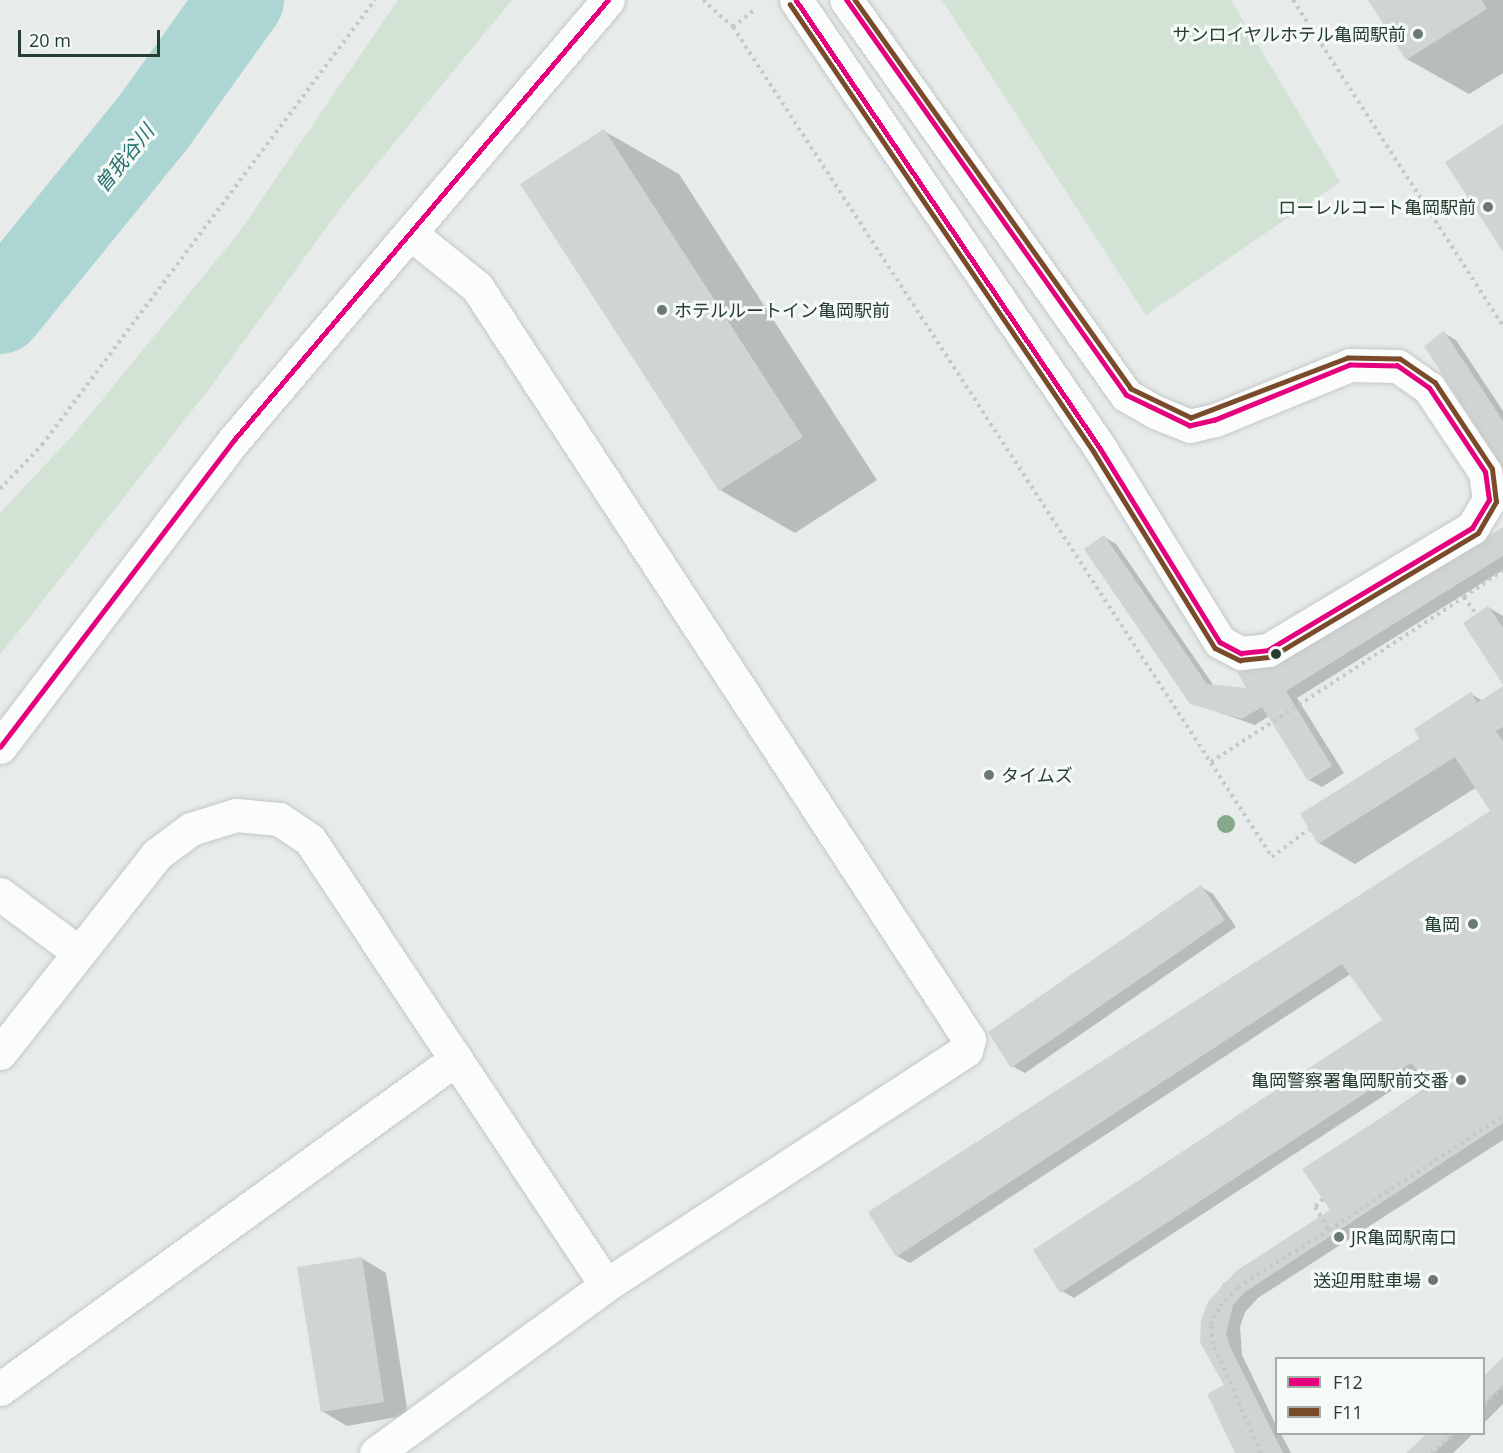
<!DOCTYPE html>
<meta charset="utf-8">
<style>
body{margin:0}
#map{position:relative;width:1503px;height:1453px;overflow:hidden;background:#e7ebe9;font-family:"Open Sans","Noto Sans JP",sans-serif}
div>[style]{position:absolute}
.green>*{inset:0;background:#d2e2d4}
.shadow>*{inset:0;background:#0003}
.river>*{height:86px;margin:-43px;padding:0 43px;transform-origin:43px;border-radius:43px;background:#acd5d3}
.building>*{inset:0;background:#d0d4d2}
.path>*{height:4px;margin-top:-2px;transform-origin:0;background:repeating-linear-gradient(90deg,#c3cac6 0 3px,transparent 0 7.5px)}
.roads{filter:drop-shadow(0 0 2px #c4c8c6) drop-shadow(0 0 2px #c4c8c6)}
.street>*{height:33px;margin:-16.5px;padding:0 16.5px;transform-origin:16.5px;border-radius:16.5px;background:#fbfcfc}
.secondary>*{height:33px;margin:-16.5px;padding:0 16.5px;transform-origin:16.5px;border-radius:16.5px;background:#fbfcfc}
.bus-1>*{height:4.5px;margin:-2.25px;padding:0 2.25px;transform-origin:2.25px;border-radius:2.25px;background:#e5007d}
.bus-2>*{height:4.5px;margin:-2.25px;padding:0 2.25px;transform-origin:2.25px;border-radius:2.25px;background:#7a4b2a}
.trees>*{width:18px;height:18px;margin:-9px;border-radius:50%;background:#85a78c}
.dots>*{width:16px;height:16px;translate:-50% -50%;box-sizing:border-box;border:3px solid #f6faf7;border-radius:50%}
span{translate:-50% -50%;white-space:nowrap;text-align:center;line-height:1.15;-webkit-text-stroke:6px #f6faf7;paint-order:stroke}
.poi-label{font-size:18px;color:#263d32}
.right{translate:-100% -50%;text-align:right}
.left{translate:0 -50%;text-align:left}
.water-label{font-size:20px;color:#267371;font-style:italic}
.legend{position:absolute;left:1275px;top:1357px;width:210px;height:78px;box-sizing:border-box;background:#f6faf7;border:2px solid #a3aea8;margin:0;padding:8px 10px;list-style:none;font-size:18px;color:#263d32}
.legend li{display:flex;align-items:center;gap:12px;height:30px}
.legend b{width:30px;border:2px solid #a3aea8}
.scale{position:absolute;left:18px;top:30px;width:142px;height:27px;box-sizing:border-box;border:3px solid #263d32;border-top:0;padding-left:8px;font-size:18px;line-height:21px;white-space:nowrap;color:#263d32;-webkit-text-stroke:4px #f6faf7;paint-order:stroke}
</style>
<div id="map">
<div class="green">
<div style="clip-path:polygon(398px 0,512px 0,342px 206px,209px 389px,0 655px,0 513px,74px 434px,238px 234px)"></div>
<div style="clip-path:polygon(942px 0,1231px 0,1340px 182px,1146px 315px)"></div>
</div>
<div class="shadow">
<div style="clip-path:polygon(1370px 0,1503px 0,1503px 73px,1469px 94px,1407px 59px)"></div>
<div style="clip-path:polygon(604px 131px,679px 174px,877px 480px,795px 533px,720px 490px)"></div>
<div style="clip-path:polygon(1444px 333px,1456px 340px,1503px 411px,1503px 466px)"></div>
<div style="clip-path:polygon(1503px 529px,1503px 570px,1297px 698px,1344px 773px,1322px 787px,1309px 780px,1269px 716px,1255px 725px,1192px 703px,1104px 537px,1116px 544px,1214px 686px,1248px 690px)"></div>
<div style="clip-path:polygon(1488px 607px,1503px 616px,1503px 682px)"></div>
<div style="clip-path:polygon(1503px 688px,1503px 1140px,1258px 1298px,1245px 1312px,1240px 1327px,1242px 1355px,1276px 1425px,1276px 1434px,1281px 1434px,1291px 1453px,1237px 1453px,1226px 1385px,1203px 1320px,1223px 1284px,1333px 1210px,1305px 1169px,1429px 1086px,1420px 1072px,1074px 1298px,1062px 1291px,1384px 1020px,1352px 973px,910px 1263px,897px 1256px,870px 1212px,1492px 812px,1477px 787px,1355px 864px,1319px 843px,1302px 814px,1421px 739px,1471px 694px,1483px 701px)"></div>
<div style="clip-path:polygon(1201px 887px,1213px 894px,1236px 927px,1025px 1073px,1012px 1066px)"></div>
<div style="clip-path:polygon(361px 1258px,386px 1273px,408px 1415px,347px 1426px,322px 1411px)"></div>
<div style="clip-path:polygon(1503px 1359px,1503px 1404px,1484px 1423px,1484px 1378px)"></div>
<div style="clip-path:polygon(1428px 1434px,1473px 1434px,1453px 1453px,1408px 1453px)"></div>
</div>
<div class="river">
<div style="left:0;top:311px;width:246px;rotate:-50.9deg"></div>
<div style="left:155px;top:120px;width:148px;rotate:-54.4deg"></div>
</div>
<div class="building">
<div style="clip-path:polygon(1368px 0,1482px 0,1487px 9px,1406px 60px)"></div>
<div style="clip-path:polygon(1503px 124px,1503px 252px,1445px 162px)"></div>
<div style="clip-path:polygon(604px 129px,803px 437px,719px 491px,520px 184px)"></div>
<div style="clip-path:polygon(1444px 331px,1503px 421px,1503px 469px,1424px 346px)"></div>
<div style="clip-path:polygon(1503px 527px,1503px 556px,1286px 691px,1332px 766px,1308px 781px,1262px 707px,1242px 719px,1190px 704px,1084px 549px,1104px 535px,1207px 684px,1246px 688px,1238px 673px,1413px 569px,1419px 578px)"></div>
<div style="clip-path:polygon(1488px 606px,1503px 628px,1503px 685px,1463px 623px)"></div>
<div style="clip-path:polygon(1503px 686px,1503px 727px,1496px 731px,1503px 741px,1503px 1123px,1245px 1292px,1233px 1305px,1226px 1334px,1230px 1347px,1283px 1453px,1235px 1453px,1207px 1394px,1224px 1385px,1200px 1342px,1201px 1320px,1208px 1302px,1236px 1271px,1330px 1210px,1302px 1169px,1429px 1087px,1411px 1063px,1060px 1293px,1033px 1250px,1382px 1020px,1342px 964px,896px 1257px,868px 1212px,1490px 811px,1455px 757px,1318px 844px,1300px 814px,1419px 739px,1414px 729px,1471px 692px,1477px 703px)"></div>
<div style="clip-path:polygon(1201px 885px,1225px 920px,1011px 1068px,988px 1032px)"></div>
<div style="clip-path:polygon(362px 1257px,384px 1402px,321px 1412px,297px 1267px)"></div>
<div style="clip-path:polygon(1503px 1357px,1503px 1385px,1484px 1404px,1484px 1376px)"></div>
<div style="clip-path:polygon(1426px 1434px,1454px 1434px,1434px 1453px,1406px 1453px)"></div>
</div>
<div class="path">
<div style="left:703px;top:0;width:40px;rotate:42deg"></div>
<div style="left:733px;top:27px;width:990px;rotate:57deg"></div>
<div style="left:1272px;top:857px;width:46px;rotate:-37.1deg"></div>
<div style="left:1293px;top:0;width:388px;rotate:57.2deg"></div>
<div style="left:733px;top:27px;width:28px;rotate:-39deg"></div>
<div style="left:0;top:489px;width:61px;rotate:-46.3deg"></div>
<div style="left:42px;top:445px;width:556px;rotate:-53.19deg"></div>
<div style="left:1464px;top:597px;width:47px;rotate:-34.7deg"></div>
<div style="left:1211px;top:762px;width:302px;rotate:-33.1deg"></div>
<div style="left:1464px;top:597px;width:21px;rotate:55deg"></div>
<div style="left:1323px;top:1199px;width:11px;rotate:135deg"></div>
<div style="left:1315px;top:1207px;width:27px;rotate:59deg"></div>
<div style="left:1329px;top:1230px;width:208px;rotate:-33.2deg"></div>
<div style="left:1484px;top:1404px;width:26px;rotate:-43deg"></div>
<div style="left:1261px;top:1453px;width:119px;rotate:-113.8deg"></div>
<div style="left:1213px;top:1344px;width:19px;rotate:-96deg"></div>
<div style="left:1211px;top:1325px;width:21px;rotate:-65deg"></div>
<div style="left:1220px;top:1306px;width:26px;rotate:-47deg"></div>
<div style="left:1238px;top:1287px;width:107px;rotate:-32.1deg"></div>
<div style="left:1431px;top:1453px;width:28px;rotate:-42deg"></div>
</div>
<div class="roads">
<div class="street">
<div style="left:796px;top:0;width:541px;rotate:55.84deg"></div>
<div style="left:1100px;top:448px;width:228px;rotate:58.3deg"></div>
<div style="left:1220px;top:642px;width:24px;rotate:28deg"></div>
<div style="left:1241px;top:653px;width:27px;rotate:-6deg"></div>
<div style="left:1268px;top:650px;width:238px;rotate:-30.9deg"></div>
<div style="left:1472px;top:528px;width:33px;rotate:-59deg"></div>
<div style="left:1489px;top:500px;width:28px;rotate:-98deg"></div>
<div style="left:1485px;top:472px;width:101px;rotate:-123.7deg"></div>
<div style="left:1429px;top:388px;width:39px;rotate:-145deg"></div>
<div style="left:1397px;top:366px;width:47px;rotate:-178.8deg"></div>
<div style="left:1350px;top:365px;width:146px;rotate:157.8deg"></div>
<div style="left:1215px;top:420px;width:26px;rotate:167deg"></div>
<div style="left:1190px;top:426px;width:35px;rotate:-158deg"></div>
<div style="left:1157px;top:413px;width:36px;rotate:-150deg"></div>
<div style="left:1126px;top:395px;width:484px;rotate:-125.3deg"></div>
<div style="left:0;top:894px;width:97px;rotate:36.6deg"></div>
<div style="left:0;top:1053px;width:253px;rotate:-51.7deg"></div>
<div style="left:157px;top:854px;width:42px;rotate:-36.3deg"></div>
<div style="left:191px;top:829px;width:47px;rotate:-17.3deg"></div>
<div style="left:236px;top:815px;width:43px;rotate:5.3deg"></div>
<div style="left:279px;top:819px;width:37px;rotate:34deg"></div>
<div style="left:310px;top:840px;width:534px;rotate:56.37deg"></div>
<div style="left:0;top:1389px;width:563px;rotate:-35.89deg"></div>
<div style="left:376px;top:1453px;width:285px;rotate:-36.1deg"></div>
<div style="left:606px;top:1285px;width:430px;rotate:-33.1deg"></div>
<div style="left:966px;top:1050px;width:11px;rotate:-75deg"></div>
</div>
<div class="secondary">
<div style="left:410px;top:233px;width:86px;rotate:38.9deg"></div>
<div style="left:477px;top:287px;width:899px;rotate:56.81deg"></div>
<div style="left:0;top:747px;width:386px;rotate:-52.7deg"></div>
<div style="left:234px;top:440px;width:577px;rotate:-49.64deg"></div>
</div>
</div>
<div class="bus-1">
<div style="left:796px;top:0;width:541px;rotate:55.84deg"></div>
<div style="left:1100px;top:448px;width:228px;rotate:58.3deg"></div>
<div style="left:1220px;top:642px;width:24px;rotate:28deg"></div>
<div style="left:1241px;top:653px;width:27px;rotate:-6deg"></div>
<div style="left:1268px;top:650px;width:238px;rotate:-30.9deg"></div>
<div style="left:1472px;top:528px;width:33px;rotate:-59deg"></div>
<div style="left:1489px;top:500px;width:28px;rotate:-98deg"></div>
<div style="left:1485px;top:472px;width:101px;rotate:-123.7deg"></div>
<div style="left:1429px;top:388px;width:39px;rotate:-145deg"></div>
<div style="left:1397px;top:366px;width:47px;rotate:-178.8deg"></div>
<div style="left:1350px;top:365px;width:146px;rotate:157.8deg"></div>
<div style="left:1215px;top:420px;width:26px;rotate:167deg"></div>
<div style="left:1190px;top:426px;width:71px;rotate:-154.2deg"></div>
<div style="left:1126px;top:395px;width:484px;rotate:-125.3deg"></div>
<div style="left:0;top:747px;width:386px;rotate:-52.7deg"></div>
<div style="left:234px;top:440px;width:577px;rotate:-49.64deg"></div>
</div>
<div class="bus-2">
<div style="left:790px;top:4px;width:541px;rotate:55.84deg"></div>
<div style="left:1094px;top:452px;width:230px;rotate:58.3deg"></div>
<div style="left:1215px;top:648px;width:28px;rotate:26deg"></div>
<div style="left:1240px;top:660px;width:31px;rotate:-6deg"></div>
<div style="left:1271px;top:657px;width:241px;rotate:-30.9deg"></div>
<div style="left:1478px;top:533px;width:36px;rotate:-60deg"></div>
<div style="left:1496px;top:502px;width:33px;rotate:-97deg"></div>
<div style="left:1492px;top:469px;width:103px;rotate:-123.5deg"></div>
<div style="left:1435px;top:383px;width:42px;rotate:-145.6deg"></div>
<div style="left:1400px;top:359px;width:52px;rotate:-178.9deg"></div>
<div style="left:1348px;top:358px;width:168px;rotate:159.1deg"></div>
<div style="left:1191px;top:418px;width:67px;rotate:-154.2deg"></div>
<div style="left:1131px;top:389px;width:477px;rotate:-125.4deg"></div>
</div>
<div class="trees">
<div style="left:1226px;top:824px"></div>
</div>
<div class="dots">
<div style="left:1418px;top:34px;background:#6a7a72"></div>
<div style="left:1488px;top:207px;background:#6a7a72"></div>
<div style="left:662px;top:310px;background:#6a7a72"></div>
<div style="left:1276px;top:654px;background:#263d32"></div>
<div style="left:989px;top:775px;background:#6a7a72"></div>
<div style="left:1473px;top:924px;background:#6a7a72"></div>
<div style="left:1461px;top:1080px;background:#6a7a72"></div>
<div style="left:1339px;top:1237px;background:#6a7a72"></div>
<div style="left:1433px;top:1280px;background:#6a7a72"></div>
</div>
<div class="poi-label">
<span class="right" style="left:1406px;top:34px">サンロイヤルホテル亀岡駅前</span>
<span class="right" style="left:1476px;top:207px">ローレルコート亀岡駅前</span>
<span class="left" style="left:674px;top:310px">ホテルルートイン亀岡駅前</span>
<span class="left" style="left:1001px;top:775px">タイムズ</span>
<span class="right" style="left:1460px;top:924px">亀岡</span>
<span class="right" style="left:1449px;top:1080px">亀岡警察署亀岡駅前交番</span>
<span class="left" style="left:1351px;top:1237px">JR亀岡駅南口</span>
<span class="right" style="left:1421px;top:1280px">送迎用駐車場</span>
</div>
<div class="water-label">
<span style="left:124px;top:158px;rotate:-51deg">曽我谷川</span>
</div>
<ul class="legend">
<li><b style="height:8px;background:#e5007d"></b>F12</li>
<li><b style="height:8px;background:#7a4b2a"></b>F11</li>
</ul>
<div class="scale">20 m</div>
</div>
